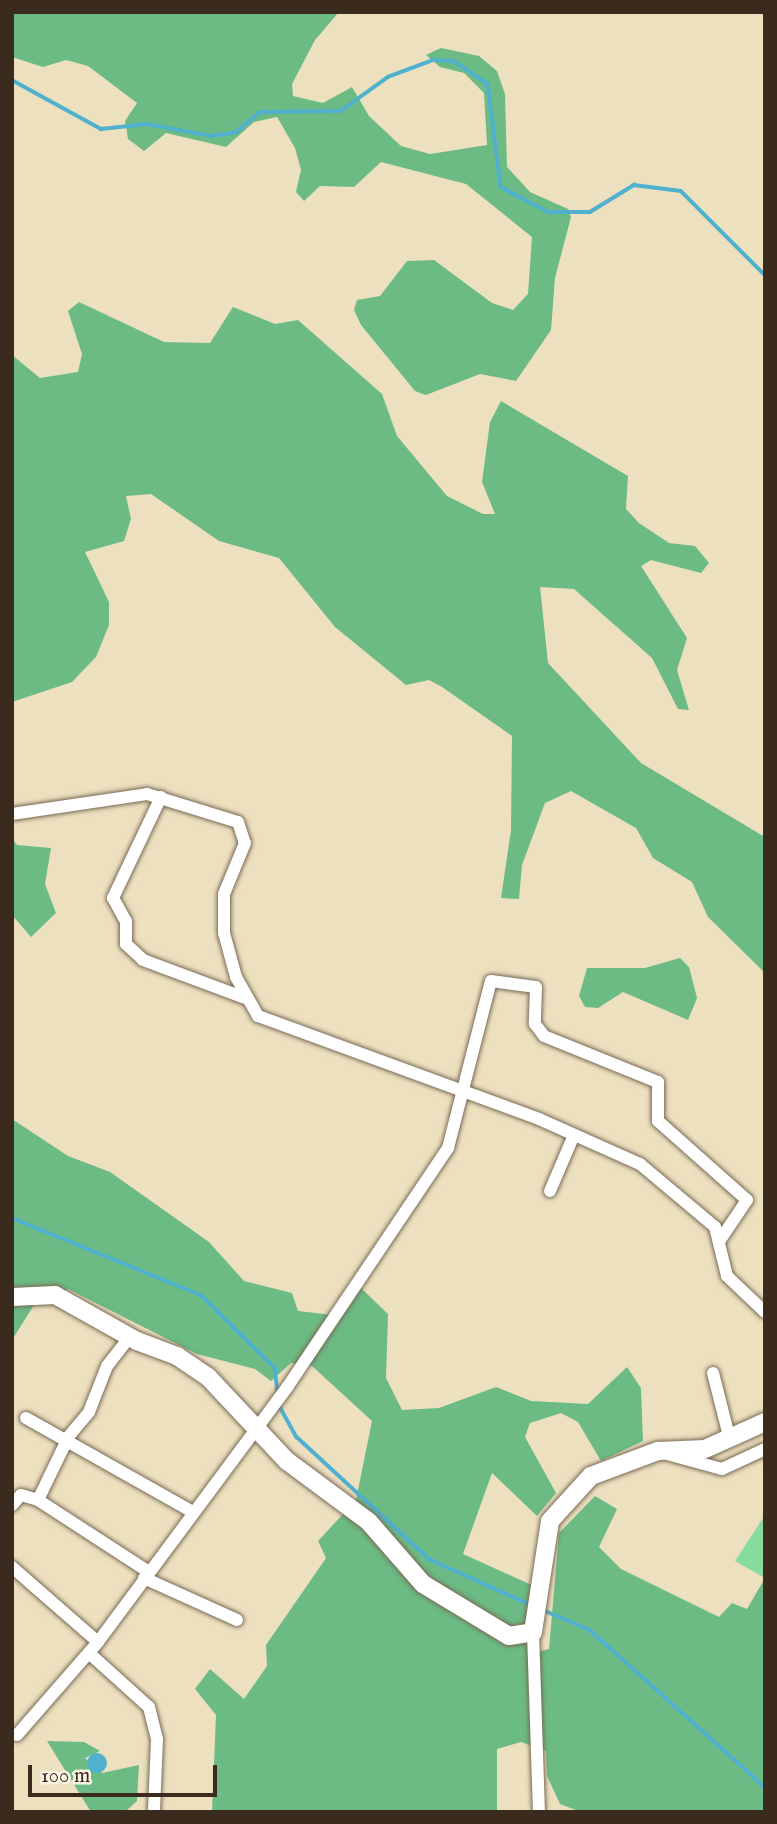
<!DOCTYPE html>
<style>
body{margin:0}
#map{position:relative;width:777px;height:1824px;overflow:hidden;background:#ede0bf;font-family:"IM FELL English",serif}
div>[style]{position:absolute}
.green>*{inset:0;background:#86db9d}
.forest>*{inset:0;background:#6cbb84}
.water>*{inset:0;background:#4fb1ce}
.round{border-radius:50%}
.stream>*{height:3.5px;margin:-1.75px;padding:0 1.75px;transform-origin:1.75px;border-radius:1.75px;background:#4fb1ce}
.roads{filter:drop-shadow(0 0 2px #796a56) drop-shadow(0 0 2px #796a56)}
.street>*{height:12px;margin:-6px;padding:0 6px;transform-origin:6px;border-radius:6px;background:#fff}
.secondary>*{height:18px;margin:-9px;padding:0 9px;transform-origin:9px;border-radius:9px;background:#fff}
span{translate:-50% -50%;white-space:nowrap;text-align:center;line-height:1.15;-webkit-text-stroke:7px #fcf5e5;paint-order:stroke}
.frame{position:absolute;inset:0;border:14px solid #3b2a1e;pointer-events:none}
.scale{position:absolute;left:28px;top:1765px;width:189px;height:32px;box-sizing:border-box;border:4px solid #3b2a1e;border-top:0;padding-left:9px;font-size:21px;line-height:24px;white-space:nowrap;color:#3b2a1e;-webkit-text-stroke:5px #fcf5e5;paint-order:stroke}
</style>
<div id="map">
<div class="green">
<div style="clip-path:polygon(765px 1515px,765px 1578px,735px 1561px)"></div>
</div>
<div class="forest">
<div style="clip-path:polygon(12px 12px,339px 12px,315px 40px,292px 84px,293px 96px,323px 103px,352px 87px,369px 116px,401px 146px,430px 154px,487px 145px,484px 93px,464px 73px,440px 67px,426px 55px,441px 48px,479px 56px,497px 71px,505px 94px,507px 167px,530px 192px,568px 209px,571px 217px,555px 278px,551px 330px,516px 381px,480px 374px,426px 395px,415px 391px,361px 325px,354px 310px,357px 300px,380px 296px,407px 261px,434px 260px,492px 303px,513px 310px,528px 294px,532px 237px,466px 184px,381px 162px,354px 187px,320px 186px,304px 201px,296px 192px,301px 170px,295px 148px,277px 117px,254px 122px,226px 147px,166px 133px,144px 151px,128px 139px,125px 121px,137px 103px,88px 66px,66px 60px,43px 67px,12px 57px)"></div>
<div style="clip-path:polygon(79px 302px,164px 342px,210px 343px,233px 307px,275px 324px,298px 320px,382px 394px,397px 436px,447px 496px,483px 514px,495px 514px,482px 482px,490px 422px,501px 401px,628px 476px,626px 509px,639px 523px,669px 543px,695px 546px,709px 563px,701px 573px,651px 560px,641px 566px,687px 638px,677px 670px,689px 710px,678px 709px,652px 658px,574px 589px,540px 587px,548px 663px,641px 763px,765px 837px,765px 973px,708px 917px,692px 882px,653px 858px,636px 828px,571px 791px,545px 803px,522px 865px,519px 899px,501px 898px,511px 830px,512px 736px,442px 687px,429px 680px,406px 685px,335px 627px,279px 558px,219px 541px,151px 494px,126px 496px,131px 519px,124px 541px,85px 552px,109px 602px,109px 625px,96px 657px,72px 682px,12px 702px,12px 355px,40px 378px,78px 372px,82px 354px,68px 311px)"></div>
<div style="clip-path:polygon(12px 838px,17px 845px,51px 848px,45px 884px,56px 913px,31px 937px,12px 915px)"></div>
<div style="clip-path:polygon(680px 958px,689px 967px,697px 998px,688px 1020px,623px 992px,598px 1008px,585px 1007px,579px 996px,587px 968px,645px 968px)"></div>
<div style="clip-path:polygon(12px 1119px,68px 1156px,110px 1172px,209px 1242px,244px 1281px,292px 1293px,298px 1311px,342px 1316px,360px 1287px,388px 1314px,386px 1378px,402px 1410px,439px 1408px,496px 1387px,531px 1401px,588px 1404px,627px 1367px,641px 1388px,643px 1441px,601px 1461px,578px 1422px,561px 1413px,530px 1423px,525px 1437px,556px 1493px,537px 1516px,492px 1473px,463px 1554px,536px 1587px,526px 1627px,528px 1654px,549px 1649px,559px 1533px,595px 1496px,617px 1509px,599px 1547px,621px 1569px,719px 1617px,732px 1603px,747px 1609px,765px 1578px,765px 1812px,581px 1812px,560px 1804px,547px 1776px,546px 1751px,521px 1742px,497px 1749px,497px 1812px,212px 1812px,216px 1715px,195px 1689px,210px 1669px,244px 1699px,267px 1666px,266px 1645px,326px 1558px,318px 1541px,356px 1500px,372px 1421px,312px 1366px,291px 1363px,271px 1381px,255px 1369px,197px 1354px,68px 1289px,34px 1305px,12px 1340px)"></div>
<div style="clip-path:polygon(47px 1741px,84px 1742px,100px 1751px,85px 1758px,102px 1773px,139px 1765px,137px 1801px,125px 1812px,91px 1812px)"></div>
</div>
<div class="water">
<div class="round" style="left:87px;top:1753px;width:20px;height:20px"></div>
</div>
<div class="stream">
<div style="left:12px;top:80px;width:102px;rotate:28.8deg"></div>
<div style="left:101px;top:129px;width:46px;rotate:-6.2deg"></div>
<div style="left:147px;top:124px;width:66px;rotate:10.5deg"></div>
<div style="left:212px;top:136px;width:24px;rotate:-9deg"></div>
<div style="left:236px;top:132px;width:31px;rotate:-40deg"></div>
<div style="left:260px;top:112px;width:81px;rotate:-0.7deg"></div>
<div style="left:341px;top:111px;width:58px;rotate:-35.9deg"></div>
<div style="left:388px;top:77px;width:48px;rotate:-20.7deg"></div>
<div style="left:433px;top:60px;width:21px;rotate:3deg"></div>
<div style="left:454px;top:61px;width:41px;rotate:34.1deg"></div>
<div style="left:488px;top:84px;width:104px;rotate:82.8deg"></div>
<div style="left:501px;top:187px;width:53px;rotate:28deg"></div>
<div style="left:548px;top:212px;width:42px"></div>
<div style="left:590px;top:212px;width:52px;rotate:-31.5deg"></div>
<div style="left:634px;top:185px;width:47px;rotate:7.3deg"></div>
<div style="left:681px;top:191px;width:119px;rotate:45deg"></div>
<div style="left:12px;top:1218px;width:204px;rotate:22.2deg"></div>
<div style="left:201px;top:1295px;width:104px;rotate:44.6deg"></div>
<div style="left:275px;top:1368px;width:26px;rotate:83deg"></div>
<div style="left:279px;top:1405px;width:37px;rotate:61deg"></div>
<div style="left:297px;top:1437px;width:180px;rotate:42.7deg"></div>
<div style="left:429px;top:1559px;width:112px;rotate:24.3deg"></div>
<div style="left:541px;top:1609px;width:53px;rotate:23.2deg"></div>
<div style="left:590px;top:1630px;width:235px;rotate:41.9deg"></div>
</div>
<div class="roads">
<div class="street">
<div style="left:161px;top:797px;width:112px;rotate:115.4deg"></div>
<div style="left:113px;top:898px;width:26px;rotate:61deg"></div>
<div style="left:126px;top:921px;width:23px;rotate:90deg"></div>
<div style="left:126px;top:944px;width:23px;rotate:43deg"></div>
<div style="left:143px;top:960px;width:109px;rotate:20.4deg"></div>
<div style="left:12px;top:814px;width:136px;rotate:-8.4deg"></div>
<div style="left:147px;top:794px;width:95px;rotate:17.1deg"></div>
<div style="left:238px;top:822px;width:22px;rotate:72deg"></div>
<div style="left:245px;top:843px;width:55px;rotate:112.4deg"></div>
<div style="left:224px;top:894px;width:39px;rotate:90deg"></div>
<div style="left:224px;top:933px;width:46px;rotate:74.7deg"></div>
<div style="left:236px;top:977px;width:45px;rotate:60.6deg"></div>
<div style="left:258px;top:1016px;width:299px;rotate:20.1deg"></div>
<div style="left:539px;top:1119px;width:111px;rotate:24deg"></div>
<div style="left:640px;top:1164px;width:98px;rotate:40deg"></div>
<div style="left:715px;top:1227px;width:50px;rotate:76.2deg"></div>
<div style="left:727px;top:1276px;width:52px;rotate:43.5deg"></div>
<div style="left:550px;top:1191px;width:61px;rotate:-66.8deg"></div>
<div style="left:713px;top:1373px;width:69px;rotate:75.8deg"></div>
<div style="left:26px;top:1418px;width:192px;rotate:29.4deg"></div>
<div style="left:667px;top:1454px;width:57px;rotate:15.3deg"></div>
<div style="left:722px;top:1469px;width:47px;rotate:-24.9deg"></div>
<div style="left:38px;top:1500px;width:71px;rotate:-64.2deg"></div>
<div style="left:69px;top:1436px;width:31px;rotate:-50deg"></div>
<div style="left:89px;top:1412px;width:49px;rotate:-68.6deg"></div>
<div style="left:107px;top:1366px;width:37px;rotate:-52deg"></div>
<div style="left:12px;top:1505px;width:13px;rotate:-48deg"></div>
<div style="left:21px;top:1495px;width:18px;rotate:16deg"></div>
<div style="left:38px;top:1500px;width:132px;rotate:33deg"></div>
<div style="left:12px;top:1567px;width:114px;rotate:41.1deg"></div>
<div style="left:144px;top:1578px;width:102px;rotate:24.3deg"></div>
<div style="left:533px;top:1632px;width:180px;rotate:88.1deg"></div>
<div style="left:89px;top:1653px;width:81px;rotate:42deg"></div>
<div style="left:149px;top:1707px;width:33px;rotate:76deg"></div>
<div style="left:157px;top:1739px;width:73px;rotate:92.4deg"></div>
<div style="left:17px;top:1735px;width:123px;rotate:-48.9deg"></div>
<div style="left:98px;top:1642px;width:319px;rotate:-53.4deg"></div>
<div style="left:288px;top:1386px;width:287px;rotate:-56.1deg"></div>
<div style="left:448px;top:1148px;width:172px;rotate:-75.6deg"></div>
<div style="left:491px;top:981px;width:45px;rotate:7.6deg"></div>
<div style="left:536px;top:987px;width:37px;rotate:92deg"></div>
<div style="left:535px;top:1024px;width:15px;rotate:53deg"></div>
<div style="left:544px;top:1036px;width:123px;rotate:22deg"></div>
<div style="left:658px;top:1082px;width:39px;rotate:90deg"></div>
<div style="left:658px;top:1121px;width:119px;rotate:41.6deg"></div>
<div style="left:747px;top:1200px;width:48px;rotate:124deg"></div>
</div>
<div class="secondary">
<div style="left:12px;top:1297px;width:43px;rotate:-2.7deg"></div>
<div style="left:55px;top:1295px;width:94px;rotate:29.3deg"></div>
<div style="left:137px;top:1341px;width:43px;rotate:20.6deg"></div>
<div style="left:177px;top:1356px;width:37px;rotate:34deg"></div>
<div style="left:208px;top:1377px;width:115px;rotate:46.8deg"></div>
<div style="left:287px;top:1461px;width:102px;rotate:36.6deg"></div>
<div style="left:369px;top:1522px;width:82px;rotate:48.9deg"></div>
<div style="left:423px;top:1584px;width:100px;rotate:31.2deg"></div>
<div style="left:509px;top:1636px;width:24px;rotate:-9deg"></div>
<div style="left:533px;top:1632px;width:112px;rotate:-81.3deg"></div>
<div style="left:550px;top:1521px;width:61px;rotate:-47.7deg"></div>
<div style="left:591px;top:1476px;width:72px;rotate:-20.5deg"></div>
<div style="left:658px;top:1451px;width:47px;rotate:-2.4deg"></div>
<div style="left:705px;top:1449px;width:66px;rotate:-24.2deg"></div>
</div>
</div>
<div class="frame"></div>
<div class="scale">100 m</div>
</div>
